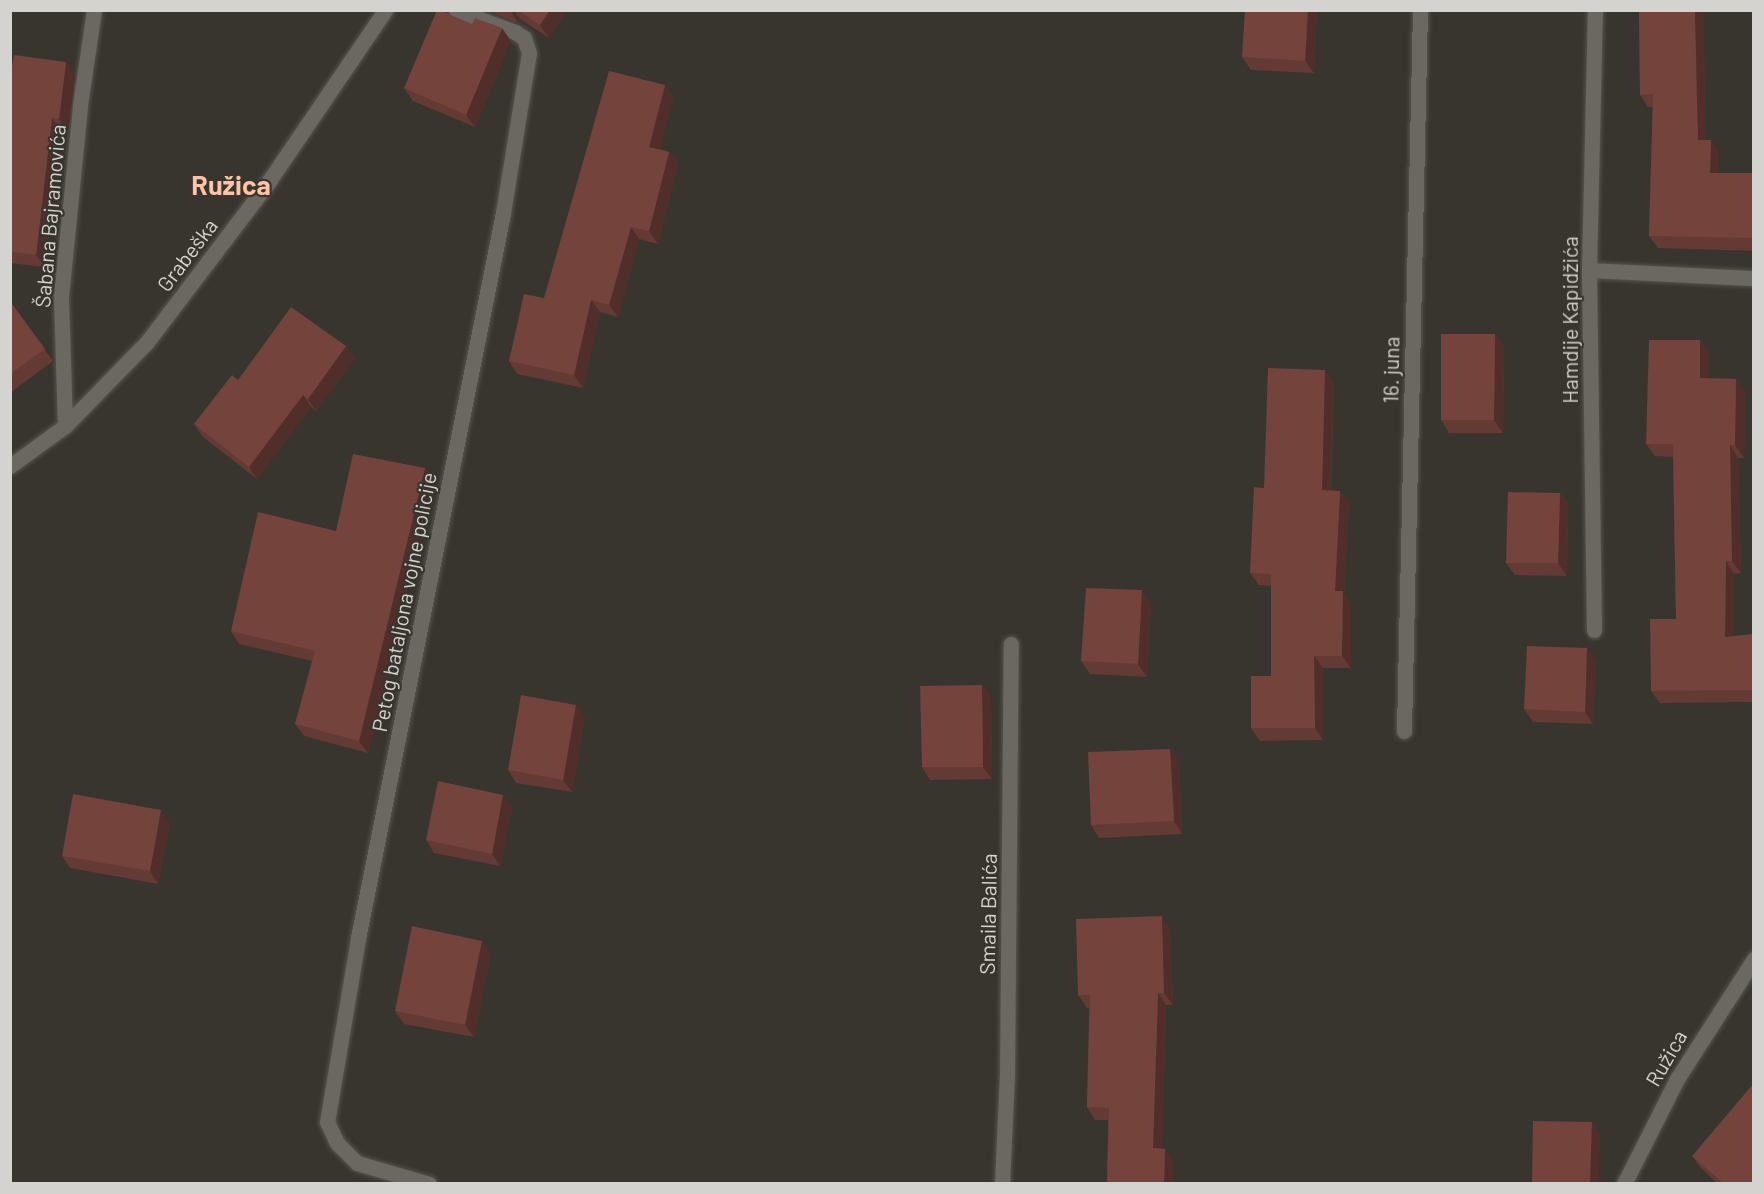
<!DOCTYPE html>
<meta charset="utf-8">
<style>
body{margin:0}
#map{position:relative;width:1764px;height:1194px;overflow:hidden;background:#38352e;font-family:Barlow,sans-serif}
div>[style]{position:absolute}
.roads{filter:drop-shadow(0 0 2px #56544e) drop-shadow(0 0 2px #56544e)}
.minor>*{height:15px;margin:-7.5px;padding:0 7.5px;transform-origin:7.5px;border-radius:7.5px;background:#6b6861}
.tertiary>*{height:15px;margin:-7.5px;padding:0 7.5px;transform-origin:7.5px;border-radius:7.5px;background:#6b6861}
.wall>*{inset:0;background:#633a34}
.shaded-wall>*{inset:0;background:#502f2a}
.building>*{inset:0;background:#73433c}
span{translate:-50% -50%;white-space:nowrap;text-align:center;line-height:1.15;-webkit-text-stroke:4.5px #38352e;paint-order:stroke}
.street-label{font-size:21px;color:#d5d3cf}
.district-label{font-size:27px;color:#fec3a4;font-weight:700}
.frame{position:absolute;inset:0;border:12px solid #d5d3cf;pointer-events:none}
</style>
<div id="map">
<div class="roads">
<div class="minor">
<div style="left:1589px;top:270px;width:165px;rotate:2.8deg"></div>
<div style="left:65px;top:426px;width:129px;rotate:-91.8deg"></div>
<div style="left:61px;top:297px;width:193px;rotate:-84.3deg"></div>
<div style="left:80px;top:105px;width:96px;rotate:-81.6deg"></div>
<div style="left:1594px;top:630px;width:360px;rotate:-90.8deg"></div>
<div style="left:1589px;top:270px;width:260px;rotate:-88.7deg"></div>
<div style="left:1404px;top:731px;width:721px;rotate:-88.73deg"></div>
<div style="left:429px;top:1184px;width:75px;rotate:-163.7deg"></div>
<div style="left:357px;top:1163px;width:28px;rotate:-135deg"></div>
<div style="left:337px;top:1143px;width:23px;rotate:-115deg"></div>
<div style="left:327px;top:1122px;width:187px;rotate:-80.4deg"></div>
<div style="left:358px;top:938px;width:739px;rotate:-78.69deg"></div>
<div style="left:503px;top:213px;width:162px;rotate:-80.8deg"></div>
<div style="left:529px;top:53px;width:16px;rotate:-108deg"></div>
<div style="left:524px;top:38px;width:11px;rotate:-146deg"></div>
<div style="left:515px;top:32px;width:63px;rotate:-159.6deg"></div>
<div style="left:1002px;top:1184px;width:109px;rotate:-87.4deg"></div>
<div style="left:1007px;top:1075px;width:431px;rotate:-89.5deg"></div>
<div style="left:1624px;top:1184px;width:118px;rotate:-63.2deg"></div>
<div style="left:1677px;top:1079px;width:143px;rotate:-57.3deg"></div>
</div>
<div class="tertiary">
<div style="left:10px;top:466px;width:68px;rotate:-36deg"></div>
<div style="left:65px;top:426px;width:117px;rotate:-45.7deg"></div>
<div style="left:147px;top:342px;width:202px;rotate:-52.8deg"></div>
<div style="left:269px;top:181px;width:207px;rotate:-55.8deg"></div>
</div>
</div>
<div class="wall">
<div style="clip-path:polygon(492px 10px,567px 10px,549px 38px,520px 19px,518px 23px,495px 14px)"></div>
<div style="clip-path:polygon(1317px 10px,1314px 73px,1251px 70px,1242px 57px)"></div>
<div style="clip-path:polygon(1639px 10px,1706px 140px,1711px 140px,1719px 152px,1719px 173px,1754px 173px,1754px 251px,1658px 248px,1649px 236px,1653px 107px,1648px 107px,1640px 95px)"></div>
<div style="clip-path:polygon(472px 24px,511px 41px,475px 127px,413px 101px,404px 88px)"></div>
<div style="clip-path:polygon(66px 62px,75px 75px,68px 132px,61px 131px,45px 267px,10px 263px,10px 77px)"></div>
<div style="clip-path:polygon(665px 85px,673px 98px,660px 149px,669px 152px,678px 164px,658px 244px,639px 239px,618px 317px,600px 312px,583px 388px,517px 374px,509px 361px)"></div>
<div style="clip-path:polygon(10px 301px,53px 361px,10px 393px)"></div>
<div style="clip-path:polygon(1495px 334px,1504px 346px,1503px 433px,1449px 433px,1441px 420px)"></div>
<div style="clip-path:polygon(1700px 340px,1709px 352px,1709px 378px,1736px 379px,1745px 391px,1744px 458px,1738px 458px,1741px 573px,1734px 574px,1734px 636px,1754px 634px,1754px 702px,1660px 703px,1651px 691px,1676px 619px,1673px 457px,1655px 456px,1646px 444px)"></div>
<div style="clip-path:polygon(346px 346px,354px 359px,316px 411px,311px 407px,257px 479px,203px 437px,194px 424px,238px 380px)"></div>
<div style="clip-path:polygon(1334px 383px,1331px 491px,1340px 491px,1349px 504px,1344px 594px,1351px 604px,1351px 668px,1323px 668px,1323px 740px,1260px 741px,1251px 728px,1271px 676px,1271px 586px,1259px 585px,1250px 573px,1264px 488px)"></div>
<div style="clip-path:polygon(425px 468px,433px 480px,368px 753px,304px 736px,295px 724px,312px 661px,239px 644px,231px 631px,336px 531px)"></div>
<div style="clip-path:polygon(1560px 493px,1568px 505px,1567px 576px,1515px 575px,1506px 563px)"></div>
<div style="clip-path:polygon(1151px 603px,1147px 677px,1090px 674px,1081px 661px)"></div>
<div style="clip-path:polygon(1596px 661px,1593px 724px,1533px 722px,1524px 709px)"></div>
<div style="clip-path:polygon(982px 685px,991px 697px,992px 779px,930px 780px,922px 767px)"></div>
<div style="clip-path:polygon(585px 717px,572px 792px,516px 783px,508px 770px)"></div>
<div style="clip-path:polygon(1170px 749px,1179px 761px,1182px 834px,1099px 838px,1091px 825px)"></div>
<div style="clip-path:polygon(512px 807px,500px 866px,434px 853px,426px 840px)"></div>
<div style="clip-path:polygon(170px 823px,158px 884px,70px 868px,62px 856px)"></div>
<div style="clip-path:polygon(1170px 928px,1173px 1005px,1166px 1005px,1162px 1149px,1165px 1149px,1173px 1161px,1173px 1184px,1107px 1184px,1108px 1120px,1095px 1120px,1087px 1107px,1089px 1008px,1087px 1008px,1078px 995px)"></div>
<div style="clip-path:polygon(491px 953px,474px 1037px,404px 1024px,395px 1011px)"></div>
<div style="clip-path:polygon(1692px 1156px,1754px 1184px,1718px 1184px,1701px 1168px)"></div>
</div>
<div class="shaded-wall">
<div style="clip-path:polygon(510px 10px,514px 10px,520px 19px,518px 23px)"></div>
<div style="clip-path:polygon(550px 10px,567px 10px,549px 38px,540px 25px)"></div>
<div style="clip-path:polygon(1308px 10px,1317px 10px,1314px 73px,1305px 61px)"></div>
<div style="clip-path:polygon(1695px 10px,1704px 10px,1706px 152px,1698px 140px)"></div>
<div style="clip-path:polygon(502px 28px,511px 41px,475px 127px,466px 115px)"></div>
<div style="clip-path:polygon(66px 62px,75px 75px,68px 132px,59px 119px)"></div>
<div style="clip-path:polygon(665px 85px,673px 98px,658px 159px,649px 147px)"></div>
<div style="clip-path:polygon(52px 118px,61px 131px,45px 267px,36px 255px)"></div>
<div style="clip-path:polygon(1711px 140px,1719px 152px,1719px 185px,1710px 173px)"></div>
<div style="clip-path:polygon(669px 152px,678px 164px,658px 244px,649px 231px)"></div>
<div style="clip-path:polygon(631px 227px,639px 239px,618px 317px,609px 305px)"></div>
<div style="clip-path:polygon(591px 300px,600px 312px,583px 388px,574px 375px)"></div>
<div style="clip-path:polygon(1495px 334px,1504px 346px,1503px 433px,1494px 420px)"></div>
<div style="clip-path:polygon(1700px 340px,1709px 352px,1709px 391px,1700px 378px)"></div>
<div style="clip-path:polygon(346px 346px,354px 359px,316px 411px,308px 399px)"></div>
<div style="clip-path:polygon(1325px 370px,1334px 383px,1330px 503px,1322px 490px)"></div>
<div style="clip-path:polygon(1736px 379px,1745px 391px,1744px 458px,1735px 445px)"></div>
<div style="clip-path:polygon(303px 395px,311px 407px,257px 479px,249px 467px)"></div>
<div style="clip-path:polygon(1730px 445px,1738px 458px,1741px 573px,1732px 561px)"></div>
<div style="clip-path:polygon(425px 468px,433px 480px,368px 753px,359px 741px)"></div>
<div style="clip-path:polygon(1340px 491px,1349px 504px,1344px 594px,1351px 604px,1351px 668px,1342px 656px,1335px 591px)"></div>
<div style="clip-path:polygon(1560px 493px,1568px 505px,1567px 576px,1558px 563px)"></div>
<div style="clip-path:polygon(1726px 561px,1734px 574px,1734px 650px,1725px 637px)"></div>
<div style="clip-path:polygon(1142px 590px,1151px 603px,1147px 677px,1138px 664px)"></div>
<div style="clip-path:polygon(1587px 648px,1596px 661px,1593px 724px,1585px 712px)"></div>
<div style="clip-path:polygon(1314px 656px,1323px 668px,1323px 740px,1315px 728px)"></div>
<div style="clip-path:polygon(982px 685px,991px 697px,992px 779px,983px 767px)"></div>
<div style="clip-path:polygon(576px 705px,585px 717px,572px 792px,563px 780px)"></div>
<div style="clip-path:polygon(1170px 749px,1179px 761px,1182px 834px,1174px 821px)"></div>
<div style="clip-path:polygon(503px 795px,512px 807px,500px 866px,492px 854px)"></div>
<div style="clip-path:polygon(161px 810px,170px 823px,158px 884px,150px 871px)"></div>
<div style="clip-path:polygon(1162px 916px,1170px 928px,1173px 1005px,1164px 993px)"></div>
<div style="clip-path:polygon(482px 941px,491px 953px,474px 1037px,465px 1025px)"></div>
<div style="clip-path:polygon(1158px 993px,1166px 1005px,1162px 1161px,1153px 1148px)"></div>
<div style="clip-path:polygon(1592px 1122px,1600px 1135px,1599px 1184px,1590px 1184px)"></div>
<div style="clip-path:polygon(1165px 1149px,1173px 1161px,1173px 1184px,1164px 1184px)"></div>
</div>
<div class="building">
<div style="clip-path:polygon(437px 10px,439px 10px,472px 24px,475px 18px,502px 28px,466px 115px,404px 88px)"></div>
<div style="clip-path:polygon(517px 10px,550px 10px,540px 25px)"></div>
<div style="clip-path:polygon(1245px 10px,1308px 10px,1305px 61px,1242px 57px)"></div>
<div style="clip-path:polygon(1639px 10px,1695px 10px,1698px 140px,1711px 140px,1710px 173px,1754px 173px,1754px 238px,1649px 236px,1653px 94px,1640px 95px)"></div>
<div style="clip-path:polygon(14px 55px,66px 62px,59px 119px,52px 118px,36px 255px,10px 252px,10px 77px)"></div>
<div style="clip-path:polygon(609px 71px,665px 85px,649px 147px,669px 152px,649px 231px,631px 227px,609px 305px,591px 300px,574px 375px,509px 361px,524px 294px,544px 298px)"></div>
<div style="clip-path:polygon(10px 301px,45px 349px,10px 374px)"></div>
<div style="clip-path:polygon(291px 307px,346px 346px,308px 399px,303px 395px,249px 467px,194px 424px,232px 375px,238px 380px)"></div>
<div style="clip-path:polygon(1441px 334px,1495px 334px,1494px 420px,1441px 420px)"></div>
<div style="clip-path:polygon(1649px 340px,1700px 340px,1700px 378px,1736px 379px,1735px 445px,1730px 445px,1732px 561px,1726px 561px,1725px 637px,1754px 634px,1754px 690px,1651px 691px,1650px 619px,1676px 619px,1673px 444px,1646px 444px)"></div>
<div style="clip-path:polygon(1268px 368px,1325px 370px,1322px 490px,1340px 491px,1335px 591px,1343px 591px,1342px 656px,1314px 656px,1315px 728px,1251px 728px,1251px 676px,1271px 676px,1271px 574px,1250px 573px,1254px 487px,1264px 488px)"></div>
<div style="clip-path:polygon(353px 454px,425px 468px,359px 741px,295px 724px,315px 651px,231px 631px,258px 512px,336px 531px)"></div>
<div style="clip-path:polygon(1508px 492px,1560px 493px,1558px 563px,1506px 563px)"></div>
<div style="clip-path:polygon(1086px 588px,1142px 590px,1138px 664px,1081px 661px)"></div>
<div style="clip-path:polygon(1527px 646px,1587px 648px,1585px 712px,1524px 709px)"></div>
<div style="clip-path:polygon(982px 685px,983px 767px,922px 767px,920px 686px)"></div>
<div style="clip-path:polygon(521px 695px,576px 705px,563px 780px,508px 770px)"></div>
<div style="clip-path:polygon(1170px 749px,1174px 821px,1091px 825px,1088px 752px)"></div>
<div style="clip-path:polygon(438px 781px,503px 795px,492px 854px,426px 840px)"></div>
<div style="clip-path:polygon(73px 794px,161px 810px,150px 871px,62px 856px)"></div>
<div style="clip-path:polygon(1162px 916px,1164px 993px,1158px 993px,1153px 1148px,1165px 1149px,1164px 1184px,1107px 1184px,1109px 1108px,1087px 1107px,1090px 995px,1078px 995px,1076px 919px)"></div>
<div style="clip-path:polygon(412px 926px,482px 941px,465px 1025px,395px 1011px)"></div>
<div style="clip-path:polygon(1754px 1083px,1754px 1184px,1724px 1184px,1692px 1156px)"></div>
<div style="clip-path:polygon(1533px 1121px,1592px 1122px,1590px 1184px,1532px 1184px)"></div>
</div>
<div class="street-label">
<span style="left:50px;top:216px;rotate:-85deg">Šabana Bajramovića</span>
<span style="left:187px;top:255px;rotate:-53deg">Grabeška</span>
<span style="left:1570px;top:320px;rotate:-90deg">Hamdije Kapidžića</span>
<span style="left:1391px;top:370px;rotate:-89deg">16. juna</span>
<span style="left:404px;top:602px;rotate:-79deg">Petog bataljona vojne policije</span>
<span style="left:988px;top:914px;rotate:-89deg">Smaila Balića</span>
<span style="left:1666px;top:1058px;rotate:-60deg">Ružica</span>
</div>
<div class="district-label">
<span style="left:231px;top:185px">Ružica</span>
</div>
<div class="frame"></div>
</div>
